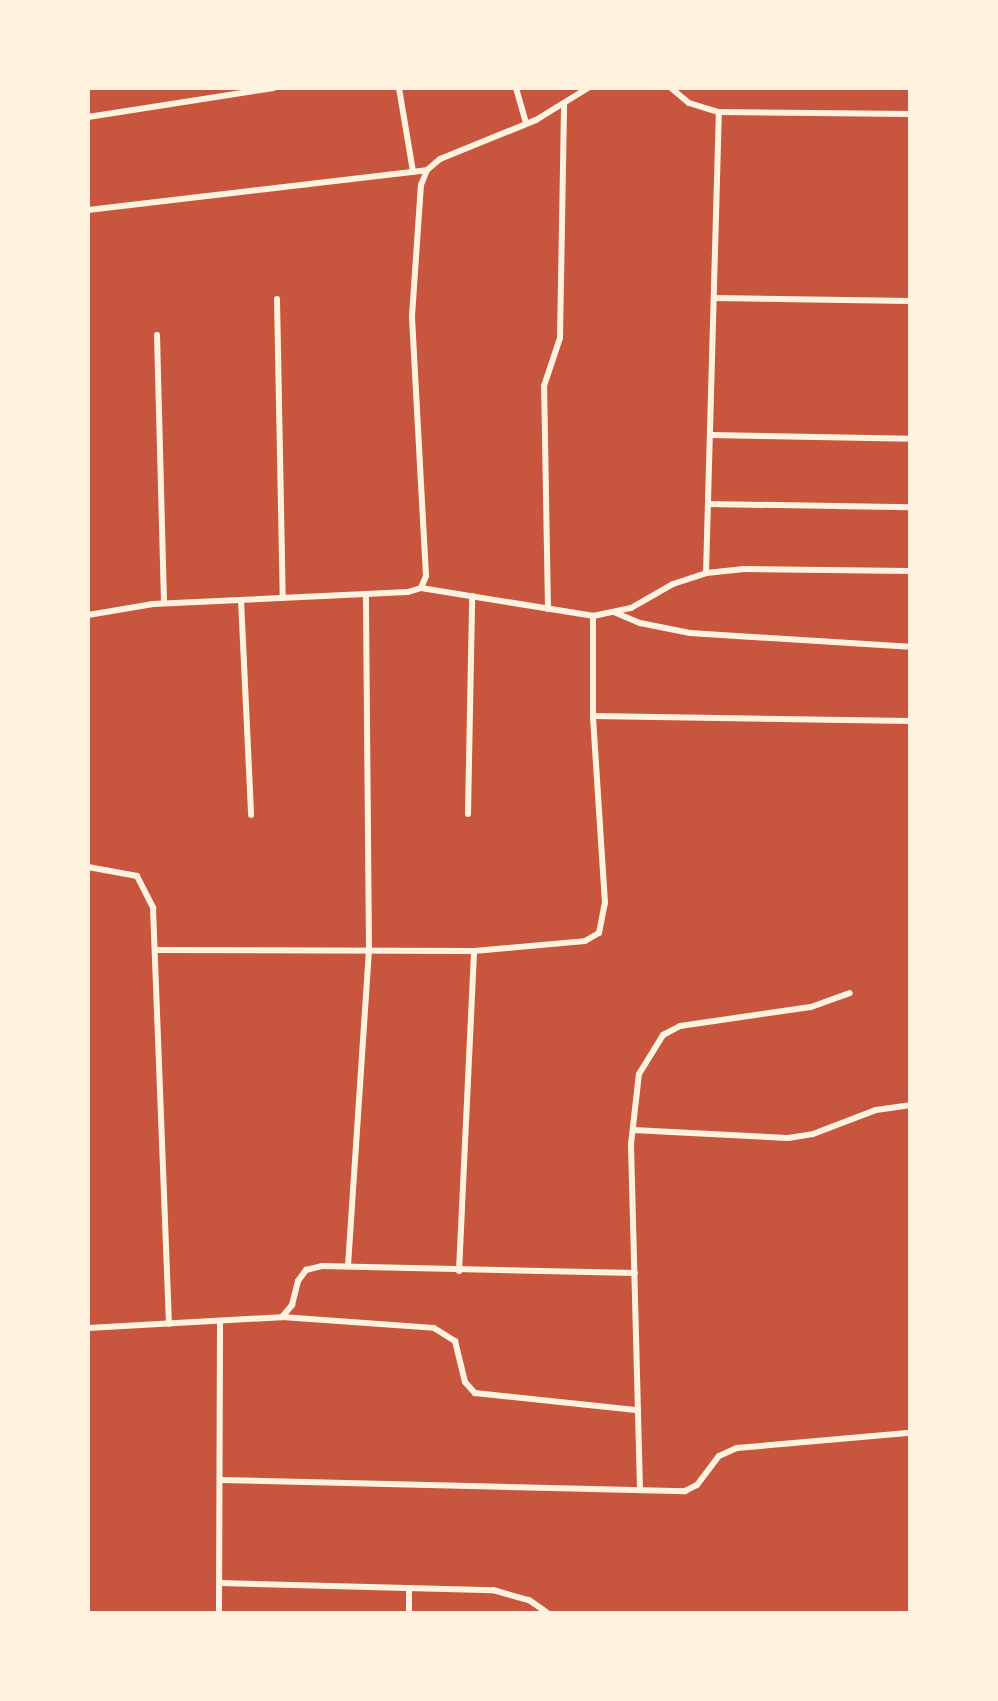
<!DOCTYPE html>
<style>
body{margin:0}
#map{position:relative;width:998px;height:1701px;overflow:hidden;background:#c8553d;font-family:"Fira Sans",sans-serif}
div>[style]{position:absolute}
.minor>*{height:6px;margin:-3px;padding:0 3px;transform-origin:3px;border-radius:3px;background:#fff3e0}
span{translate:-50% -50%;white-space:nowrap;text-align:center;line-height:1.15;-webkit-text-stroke:6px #fff3e0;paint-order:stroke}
.frame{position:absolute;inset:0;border:90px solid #fff3e0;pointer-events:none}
</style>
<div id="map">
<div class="minor">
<div style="left:399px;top:88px;width:85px;rotate:80.5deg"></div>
<div style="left:516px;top:88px;width:37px;rotate:74deg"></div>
<div style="left:671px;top:88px;width:23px;rotate:40deg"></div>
<div style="left:689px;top:103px;width:31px;rotate:17deg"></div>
<div style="left:719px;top:112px;width:191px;rotate:0.6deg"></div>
<div style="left:88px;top:117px;width:188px;rotate:-8.9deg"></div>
<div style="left:88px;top:210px;width:341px;rotate:-6.7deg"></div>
<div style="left:714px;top:298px;width:196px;rotate:0.9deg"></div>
<div style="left:277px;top:299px;width:299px;rotate:88.9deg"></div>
<div style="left:157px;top:335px;width:268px;rotate:88.5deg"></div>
<div style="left:710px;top:435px;width:200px;rotate:1.1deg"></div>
<div style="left:708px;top:504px;width:202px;rotate:0.9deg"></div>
<div style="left:706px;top:573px;width:461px;rotate:-88.4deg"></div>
<div style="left:421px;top:588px;width:174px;rotate:9.2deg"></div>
<div style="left:593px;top:616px;width:39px;rotate:-12deg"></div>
<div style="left:631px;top:608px;width:48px;rotate:-29.7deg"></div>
<div style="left:673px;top:584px;width:35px;rotate:-18deg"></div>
<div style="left:706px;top:573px;width:36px;rotate:-6deg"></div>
<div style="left:742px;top:569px;width:168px;rotate:0.7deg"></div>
<div style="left:241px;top:600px;width:215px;rotate:87.3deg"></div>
<div style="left:548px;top:609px;width:223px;rotate:-91deg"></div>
<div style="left:544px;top:386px;width:51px;rotate:-71.6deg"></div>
<div style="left:560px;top:338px;width:234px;rotate:-89deg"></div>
<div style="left:614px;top:612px;width:28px;rotate:23deg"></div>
<div style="left:640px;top:623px;width:51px;rotate:11.3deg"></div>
<div style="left:690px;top:633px;width:220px;rotate:3.6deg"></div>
<div style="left:88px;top:615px;width:66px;rotate:-9.6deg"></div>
<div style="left:153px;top:604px;width:255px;rotate:-2.7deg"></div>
<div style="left:408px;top:592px;width:14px;rotate:-17deg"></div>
<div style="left:421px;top:588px;width:13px;rotate:-67deg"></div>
<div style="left:426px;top:576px;width:260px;rotate:-93.1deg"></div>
<div style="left:412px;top:316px;width:131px;rotate:-86.1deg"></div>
<div style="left:421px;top:185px;width:16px;rotate:-68deg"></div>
<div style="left:427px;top:170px;width:17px;rotate:-40deg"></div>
<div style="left:440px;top:159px;width:104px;rotate:-22.1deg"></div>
<div style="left:536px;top:120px;width:61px;rotate:-31.6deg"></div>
<div style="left:593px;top:716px;width:317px;rotate:0.9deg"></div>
<div style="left:468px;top:814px;width:218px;rotate:-88.9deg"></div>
<div style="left:88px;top:867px;width:50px;rotate:10.4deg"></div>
<div style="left:137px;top:876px;width:36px;rotate:63deg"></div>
<div style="left:153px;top:908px;width:416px;rotate:87.8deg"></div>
<div style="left:157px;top:950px;width:317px;rotate:0.2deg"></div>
<div style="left:474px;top:951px;width:111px;rotate:-5.1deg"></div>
<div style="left:585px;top:941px;width:16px;rotate:-30deg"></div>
<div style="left:599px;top:933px;width:31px;rotate:-79deg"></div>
<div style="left:605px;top:903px;width:187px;rotate:-93.7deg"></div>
<div style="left:593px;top:716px;width:100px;rotate:-90deg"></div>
<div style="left:633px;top:1130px;width:155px;rotate:3deg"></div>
<div style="left:788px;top:1138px;width:25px;rotate:-9deg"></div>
<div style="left:813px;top:1134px;width:67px;rotate:-20.9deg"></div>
<div style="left:876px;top:1110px;width:34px;rotate:-8deg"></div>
<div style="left:348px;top:1266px;width:317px;rotate:-86.2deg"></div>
<div style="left:369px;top:950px;width:356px;rotate:-90.5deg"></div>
<div style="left:459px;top:1271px;width:320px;rotate:-87.3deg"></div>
<div style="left:282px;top:1317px;width:152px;rotate:4.1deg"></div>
<div style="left:434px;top:1328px;width:25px;rotate:32deg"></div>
<div style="left:455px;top:1341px;width:42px;rotate:76.3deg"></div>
<div style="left:465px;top:1382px;width:15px;rotate:48deg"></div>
<div style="left:475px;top:1393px;width:164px;rotate:6deg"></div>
<div style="left:88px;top:1328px;width:194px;rotate:-3.2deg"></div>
<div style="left:282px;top:1317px;width:16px;rotate:-50deg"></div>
<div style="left:292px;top:1305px;width:25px;rotate:-76deg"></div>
<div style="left:298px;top:1281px;width:14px;rotate:-54deg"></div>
<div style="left:306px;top:1270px;width:16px;rotate:-14deg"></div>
<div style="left:322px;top:1266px;width:313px;rotate:1.3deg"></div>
<div style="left:221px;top:1480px;width:464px;rotate:1.4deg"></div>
<div style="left:685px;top:1491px;width:13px;rotate:-27deg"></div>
<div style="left:697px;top:1485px;width:36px;rotate:-53deg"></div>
<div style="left:719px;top:1456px;width:20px;rotate:-24deg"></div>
<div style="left:737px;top:1448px;width:174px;rotate:-5deg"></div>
<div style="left:640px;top:1489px;width:345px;rotate:-91.5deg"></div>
<div style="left:631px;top:1144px;width:70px;rotate:-83.5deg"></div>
<div style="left:639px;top:1074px;width:46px;rotate:-58.4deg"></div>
<div style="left:663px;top:1035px;width:19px;rotate:-28deg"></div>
<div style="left:680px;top:1026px;width:132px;rotate:-8.3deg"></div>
<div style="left:811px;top:1007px;width:41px;rotate:-19.7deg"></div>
<div style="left:220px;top:1583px;width:273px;rotate:1.5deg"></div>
<div style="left:493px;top:1590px;width:37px;rotate:16deg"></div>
<div style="left:529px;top:1600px;width:21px;rotate:35deg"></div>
<div style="left:219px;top:1612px;width:291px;rotate:-89.8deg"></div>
<div style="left:409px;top:1612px;width:24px;rotate:-90deg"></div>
</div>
<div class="frame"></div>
</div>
